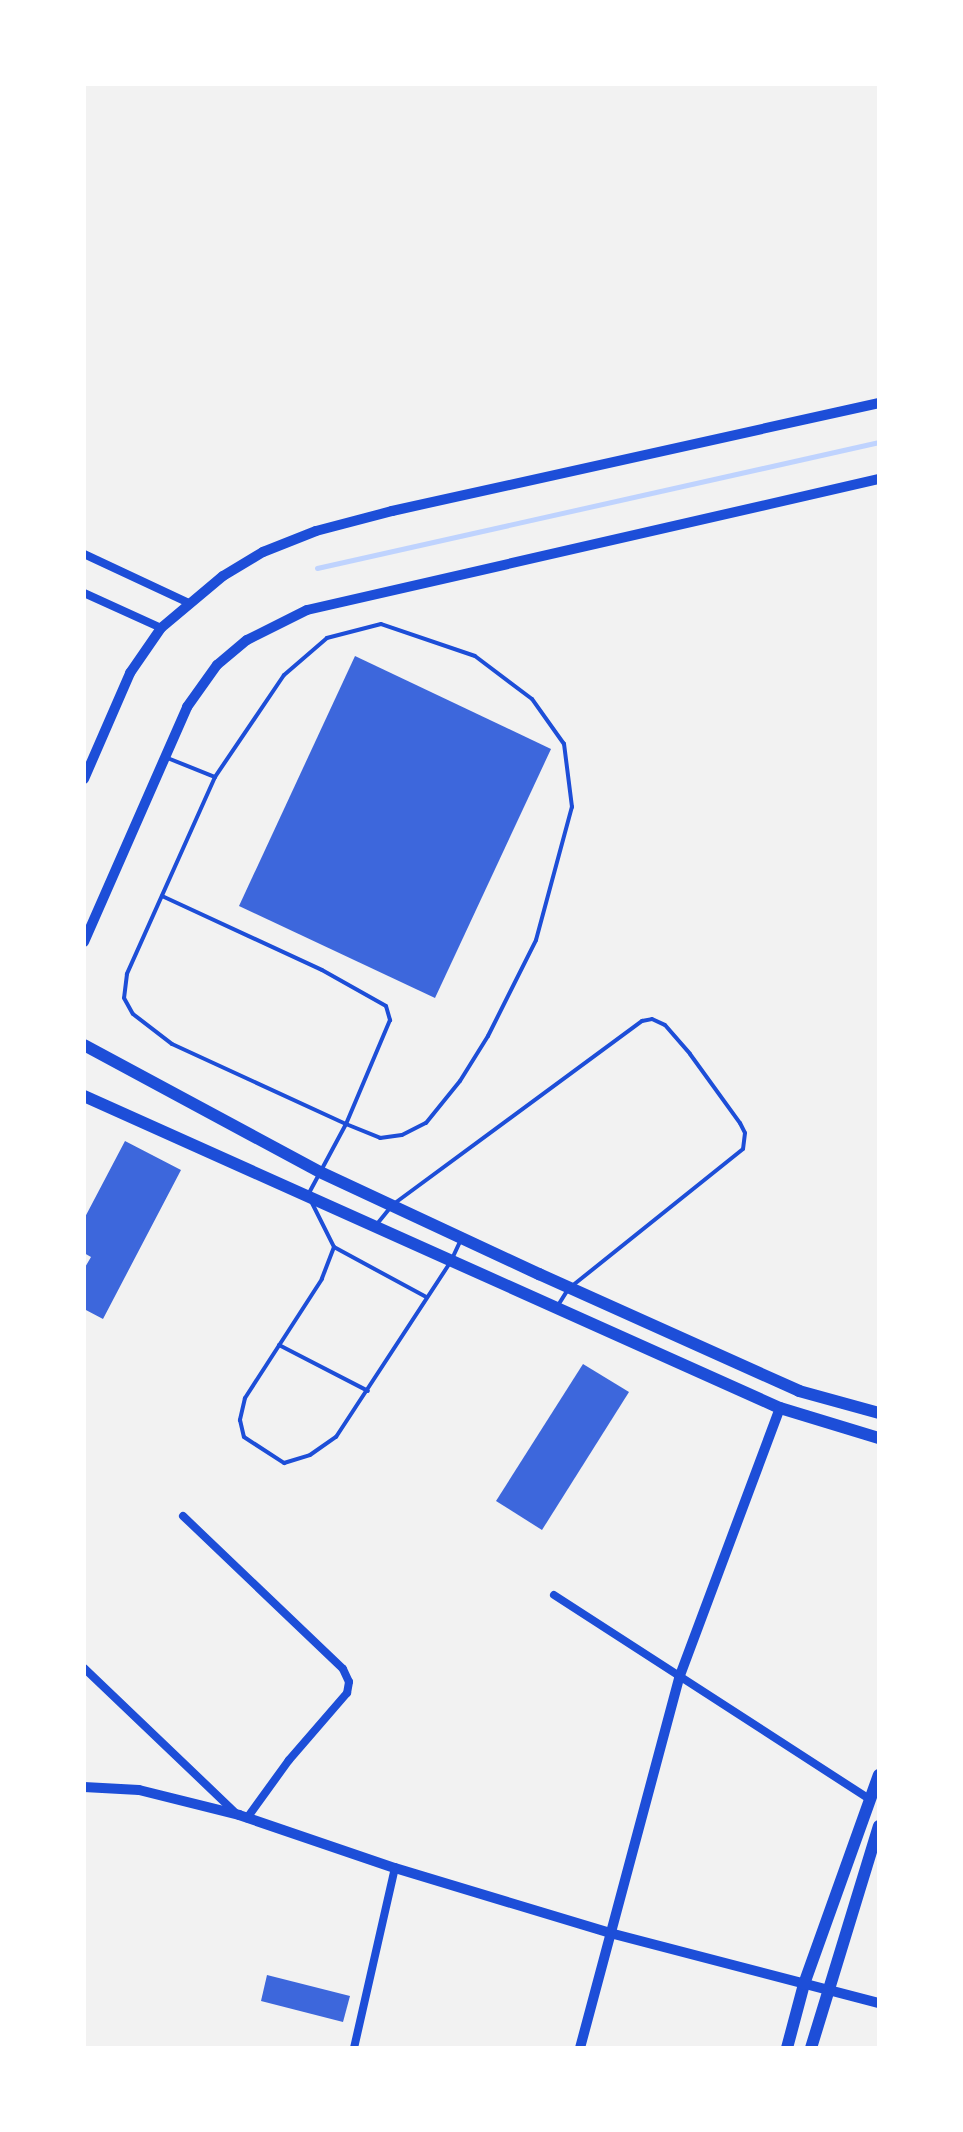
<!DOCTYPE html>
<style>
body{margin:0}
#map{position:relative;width:963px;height:2132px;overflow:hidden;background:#f2f2f2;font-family:Quicksand,sans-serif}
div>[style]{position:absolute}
.stream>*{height:5px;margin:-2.5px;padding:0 2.5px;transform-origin:2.5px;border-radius:2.5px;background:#bfd3fe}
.building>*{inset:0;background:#3d67dc}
.service>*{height:4px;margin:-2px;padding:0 2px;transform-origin:2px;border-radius:2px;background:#1d4ed8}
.minor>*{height:8px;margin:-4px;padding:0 4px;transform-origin:4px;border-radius:4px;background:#1d4ed8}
.tertiary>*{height:10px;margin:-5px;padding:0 5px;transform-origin:5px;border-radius:5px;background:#1d4ed8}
.secondary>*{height:12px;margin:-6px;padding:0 6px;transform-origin:6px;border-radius:6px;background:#1d4ed8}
.primary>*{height:12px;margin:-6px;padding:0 6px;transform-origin:6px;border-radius:6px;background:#1d4ed8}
span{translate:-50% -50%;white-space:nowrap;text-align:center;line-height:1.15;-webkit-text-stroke:8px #fff;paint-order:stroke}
.frame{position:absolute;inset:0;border:86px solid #fff;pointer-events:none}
</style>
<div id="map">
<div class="stream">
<div style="left:317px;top:568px;width:576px;rotate:-12.64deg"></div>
</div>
<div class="building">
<div style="clip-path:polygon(355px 656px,551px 749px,435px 998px,239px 906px)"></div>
<div style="clip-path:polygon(125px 1141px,181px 1170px,103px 1319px,84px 1309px,84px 1269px,91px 1257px,84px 1253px,84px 1219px)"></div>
<div style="clip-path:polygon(583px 1364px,629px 1392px,542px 1530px,496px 1501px)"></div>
<div style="clip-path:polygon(267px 1975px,350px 1996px,343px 2022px,261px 2001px)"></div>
</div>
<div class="service">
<div style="left:165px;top:757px;width:54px;rotate:21.8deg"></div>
<div style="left:215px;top:777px;width:216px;rotate:114.1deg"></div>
<div style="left:127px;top:974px;width:24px;rotate:97deg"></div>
<div style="left:124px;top:998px;width:18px;rotate:61deg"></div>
<div style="left:133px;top:1014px;width:49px;rotate:37.6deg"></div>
<div style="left:172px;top:1044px;width:192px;rotate:24.7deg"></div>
<div style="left:346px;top:1124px;width:78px;rotate:118.2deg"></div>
<div style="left:162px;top:896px;width:176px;rotate:24.8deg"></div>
<div style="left:322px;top:970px;width:73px;rotate:29.4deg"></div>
<div style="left:386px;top:1006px;width:15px;rotate:74deg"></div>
<div style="left:390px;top:1020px;width:113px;rotate:112.9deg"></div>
<div style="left:346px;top:1124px;width:37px;rotate:22deg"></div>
<div style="left:380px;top:1138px;width:22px;rotate:-8deg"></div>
<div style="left:402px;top:1135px;width:27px;rotate:-27deg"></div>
<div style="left:426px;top:1123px;width:54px;rotate:-51deg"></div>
<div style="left:460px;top:1081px;width:53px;rotate:-58.1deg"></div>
<div style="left:488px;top:1036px;width:107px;rotate:-63.4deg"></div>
<div style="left:536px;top:940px;width:138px;rotate:-74.9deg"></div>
<div style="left:572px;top:807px;width:64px;rotate:-97.2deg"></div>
<div style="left:564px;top:744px;width:55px;rotate:-125.4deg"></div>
<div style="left:532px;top:699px;width:71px;rotate:-143deg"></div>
<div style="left:475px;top:656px;width:99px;rotate:-161.2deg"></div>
<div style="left:381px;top:624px;width:56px;rotate:165.5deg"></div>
<div style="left:327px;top:638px;width:57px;rotate:139.3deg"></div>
<div style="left:284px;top:675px;width:123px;rotate:124.1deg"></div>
<div style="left:311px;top:1201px;width:51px;rotate:63.4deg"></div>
<div style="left:334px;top:1247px;width:34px;rotate:111deg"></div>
<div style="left:322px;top:1279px;width:142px;rotate:122.9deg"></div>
<div style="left:245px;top:1398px;width:23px;rotate:103deg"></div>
<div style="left:240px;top:1420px;width:17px;rotate:77deg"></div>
<div style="left:244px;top:1437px;width:48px;rotate:33deg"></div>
<div style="left:284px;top:1463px;width:27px;rotate:-17deg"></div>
<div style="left:310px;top:1455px;width:32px;rotate:-35deg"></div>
<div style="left:336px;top:1437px;width:210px;rotate:-56.8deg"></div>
<div style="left:451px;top:1261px;width:23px;rotate:-65deg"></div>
<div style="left:395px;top:1203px;width:307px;rotate:-36.4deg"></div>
<div style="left:642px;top:1021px;width:10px;rotate:-11deg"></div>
<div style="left:652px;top:1019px;width:14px;rotate:25deg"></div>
<div style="left:665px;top:1025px;width:38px;rotate:49deg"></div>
<div style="left:690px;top:1054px;width:85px;rotate:54.1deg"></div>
<div style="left:740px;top:1123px;width:11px;rotate:63deg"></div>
<div style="left:745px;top:1133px;width:16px;rotate:97deg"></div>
<div style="left:743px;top:1149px;width:218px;rotate:141.3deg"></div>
<div style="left:377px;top:1224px;width:19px;rotate:-51deg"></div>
<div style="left:334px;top:1247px;width:105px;rotate:28.5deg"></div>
<div style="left:557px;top:1307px;width:19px;rotate:-58deg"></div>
<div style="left:279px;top:1345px;width:100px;rotate:27.3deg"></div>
</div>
<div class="minor">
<div style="left:84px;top:554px;width:116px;rotate:25deg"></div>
<div style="left:84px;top:593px;width:85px;rotate:24.4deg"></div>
<div style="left:183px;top:1516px;width:221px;rotate:43.7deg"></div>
<div style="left:343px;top:1669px;width:14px;rotate:65deg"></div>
<div style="left:349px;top:1682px;width:11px;rotate:100deg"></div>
<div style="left:347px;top:1693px;width:89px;rotate:130.9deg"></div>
<div style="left:289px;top:1760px;width:72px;rotate:125.9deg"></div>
<div style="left:554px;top:1595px;width:374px;rotate:32.9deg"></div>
<div style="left:84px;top:1668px;width:211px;rotate:43.7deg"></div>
<div style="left:354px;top:2048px;width:185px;rotate:-77.2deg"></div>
</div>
<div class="tertiary">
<div style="left:84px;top:779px;width:116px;rotate:-66.5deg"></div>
<div style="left:130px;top:673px;width:55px;rotate:-55.4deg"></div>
<div style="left:161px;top:628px;width:81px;rotate:-40deg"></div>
<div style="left:223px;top:576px;width:47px;rotate:-31deg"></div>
<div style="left:263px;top:552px;width:57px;rotate:-21.6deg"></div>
<div style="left:316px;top:531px;width:79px;rotate:-14.7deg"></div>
<div style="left:392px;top:511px;width:499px;rotate:-12.5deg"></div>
<div style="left:84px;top:942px;width:257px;rotate:-66.3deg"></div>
<div style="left:187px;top:707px;width:52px;rotate:-54.5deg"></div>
<div style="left:217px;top:665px;width:39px;rotate:-40deg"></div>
<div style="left:247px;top:640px;width:67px;rotate:-26.6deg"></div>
<div style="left:307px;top:610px;width:587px;rotate:-12.9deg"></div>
<div style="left:84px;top:1787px;width:55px;rotate:3.1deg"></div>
<div style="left:139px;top:1790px;width:103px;rotate:14deg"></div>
<div style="left:239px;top:1815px;width:165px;rotate:18.8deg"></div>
<div style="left:395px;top:1868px;width:225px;rotate:16.8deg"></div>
<div style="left:610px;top:1933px;width:278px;rotate:14.6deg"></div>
<div style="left:580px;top:2048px;width:383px;rotate:-75deg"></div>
<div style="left:679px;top:1678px;width:288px;rotate:-69.5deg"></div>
</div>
<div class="secondary">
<div style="left:787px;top:2048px;width:66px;rotate:-75.1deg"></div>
<div style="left:804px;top:1984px;width:222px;rotate:-70.3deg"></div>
<div style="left:811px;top:2048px;width:232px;rotate:-73deg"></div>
</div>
<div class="primary">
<div style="left:84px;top:1045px;width:268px;rotate:28.3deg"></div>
<div style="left:320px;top:1172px;width:242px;rotate:25deg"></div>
<div style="left:539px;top:1274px;width:285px;rotate:24.2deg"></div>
<div style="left:799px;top:1391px;width:83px;rotate:15.4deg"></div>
<div style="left:84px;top:1096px;width:763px;rotate:24.15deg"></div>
<div style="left:780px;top:1408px;width:103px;rotate:16.9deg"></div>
</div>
<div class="frame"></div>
</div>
